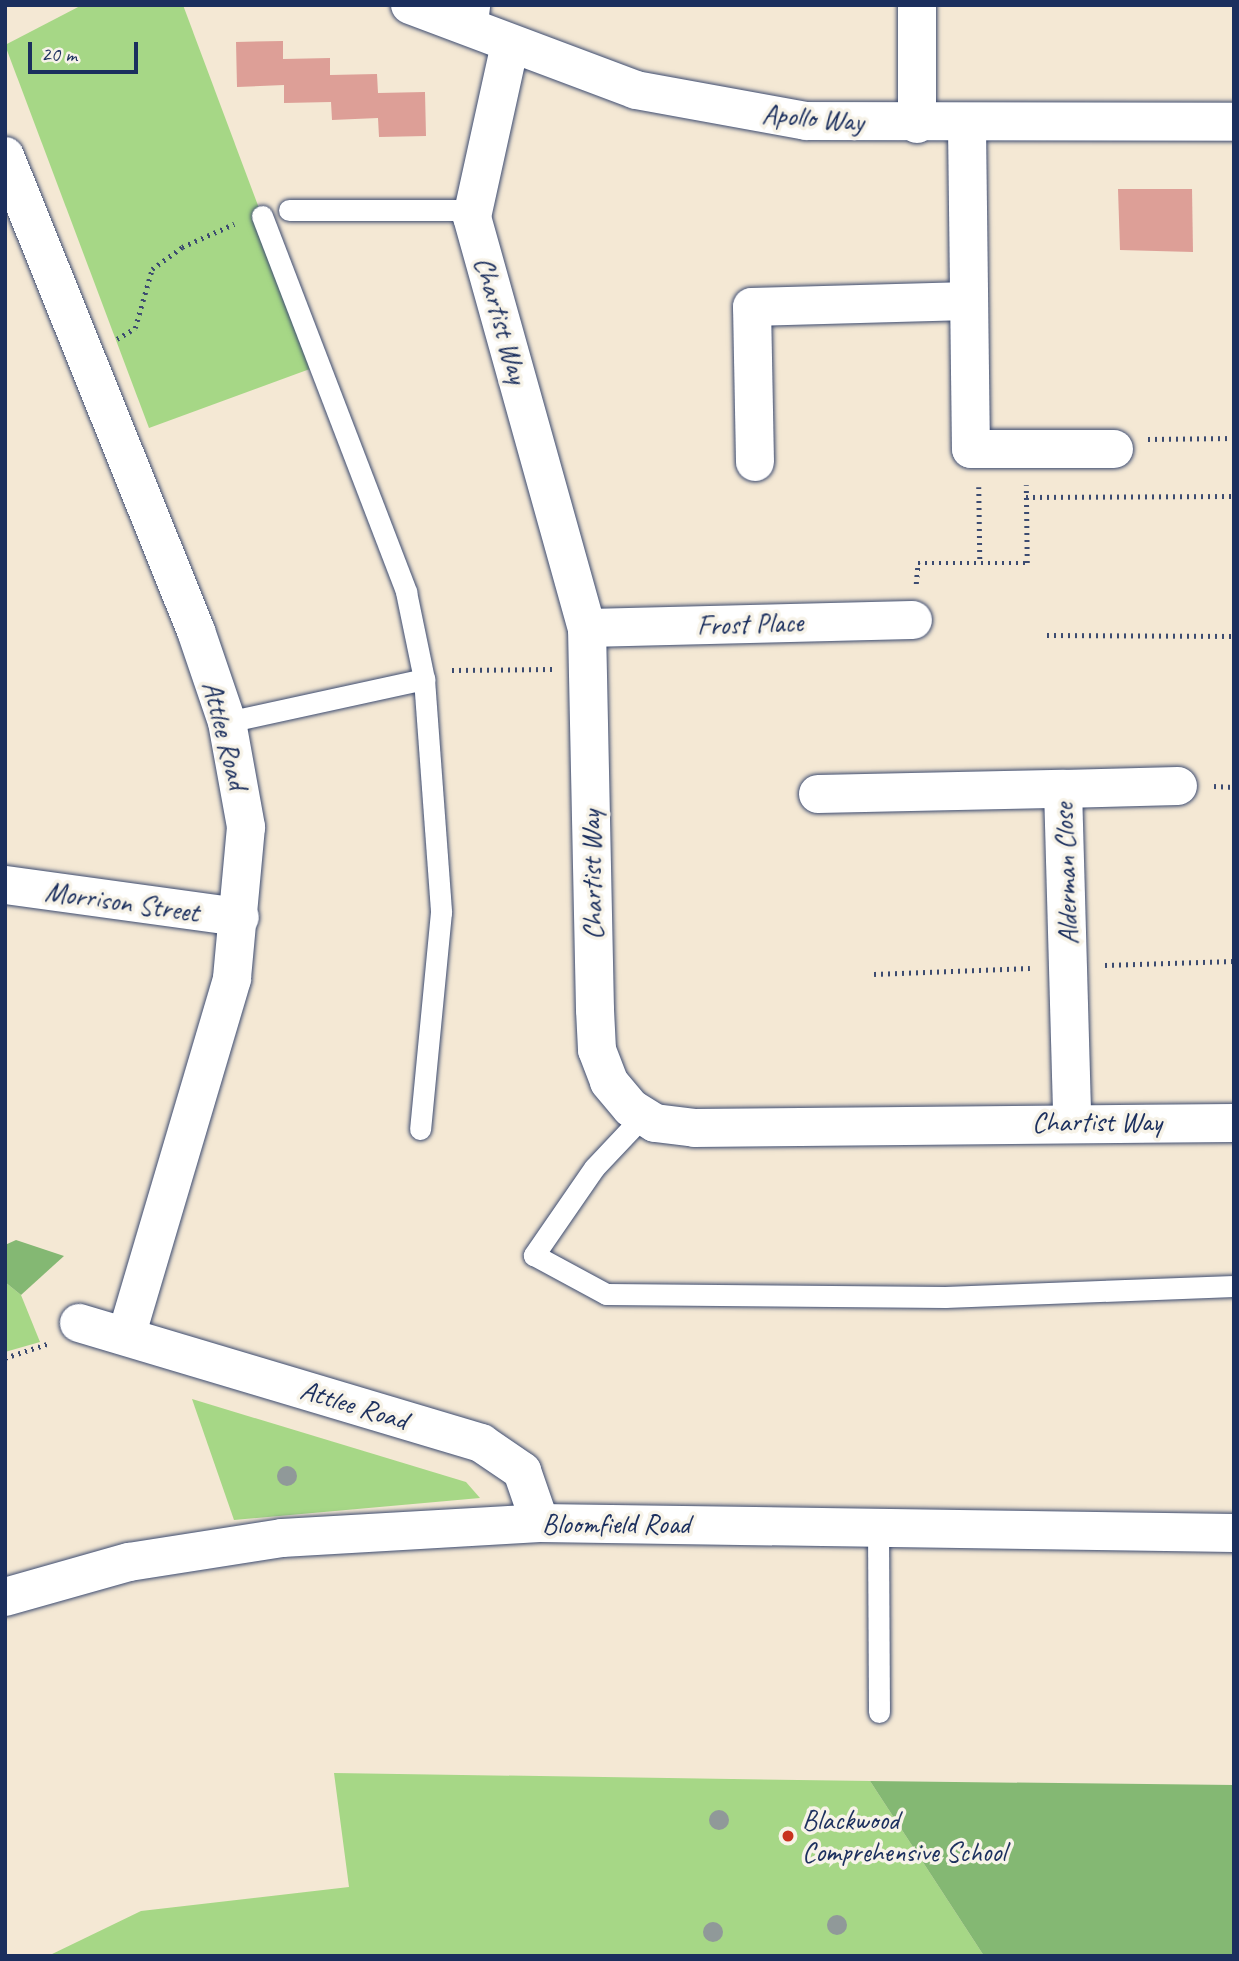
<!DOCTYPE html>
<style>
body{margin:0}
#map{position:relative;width:1239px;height:1961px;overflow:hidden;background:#f4e8d4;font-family:Caveat,sans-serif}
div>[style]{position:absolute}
.green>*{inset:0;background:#a6d786}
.forest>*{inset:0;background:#84b873}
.building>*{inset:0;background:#dd9f97}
.path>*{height:4.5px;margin-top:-2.25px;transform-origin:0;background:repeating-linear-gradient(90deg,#3c4b70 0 2px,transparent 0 7px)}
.roads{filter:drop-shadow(0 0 2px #3c4b70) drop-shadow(0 0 2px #3c4b70)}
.service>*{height:21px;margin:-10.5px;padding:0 10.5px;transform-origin:10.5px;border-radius:10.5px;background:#fff}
.minor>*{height:38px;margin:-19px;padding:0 19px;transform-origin:19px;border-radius:19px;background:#fff}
.tertiary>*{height:38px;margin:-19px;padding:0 19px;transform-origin:19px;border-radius:19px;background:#fff}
.trees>*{width:20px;height:20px;margin:-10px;border-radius:50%;background:#909999}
.dots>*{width:19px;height:19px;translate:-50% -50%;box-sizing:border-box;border:4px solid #f7f3e8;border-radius:50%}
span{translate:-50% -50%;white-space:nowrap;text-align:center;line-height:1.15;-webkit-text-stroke:7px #f7f3e8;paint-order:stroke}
.street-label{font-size:28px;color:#1b2f5e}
.poi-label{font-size:28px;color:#1b2f5e}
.left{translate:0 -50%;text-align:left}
.frame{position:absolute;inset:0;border:7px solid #1b2f5e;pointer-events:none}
.scale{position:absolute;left:28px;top:42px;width:110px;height:32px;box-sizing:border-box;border:4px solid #1b2f5e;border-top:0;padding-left:9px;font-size:21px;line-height:24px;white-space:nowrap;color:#1b2f5e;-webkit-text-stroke:5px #f7f3e8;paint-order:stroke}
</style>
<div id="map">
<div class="green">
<div style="clip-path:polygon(82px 5px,183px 5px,318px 366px,149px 428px,5px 45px)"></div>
<div style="clip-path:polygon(5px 1282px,21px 1295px,40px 1342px,5px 1352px)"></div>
<div style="clip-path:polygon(192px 1399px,466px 1482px,480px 1498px,234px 1520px)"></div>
<div style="clip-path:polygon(334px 1773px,870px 1781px,984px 1956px,48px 1956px,141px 1911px,349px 1887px)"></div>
</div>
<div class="forest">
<div style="clip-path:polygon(16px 1240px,64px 1256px,21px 1295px,5px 1282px,5px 1245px)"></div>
<div style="clip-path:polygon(870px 1781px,1234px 1785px,1234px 1956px,984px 1956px)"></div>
</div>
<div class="building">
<div style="clip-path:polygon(283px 41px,283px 59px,330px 58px,330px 75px,377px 74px,378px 93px,425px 92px,426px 136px,379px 137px,378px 118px,332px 120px,331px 102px,284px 103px,284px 85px,237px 87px,236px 42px)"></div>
<div style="clip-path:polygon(1118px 189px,1192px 189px,1193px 252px,1120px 250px)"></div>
</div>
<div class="path">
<div style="left:117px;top:339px;width:21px;rotate:-31deg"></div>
<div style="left:135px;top:328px;width:61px;rotate:-73.9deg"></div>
<div style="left:152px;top:269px;width:37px;rotate:-36deg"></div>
<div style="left:182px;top:247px;width:57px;rotate:-23.9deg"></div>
<div style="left:1148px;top:439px;width:86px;rotate:-0.7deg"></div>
<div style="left:979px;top:487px;width:76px;rotate:89.2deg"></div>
<div style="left:1026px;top:497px;width:208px;rotate:-0.3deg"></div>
<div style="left:916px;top:584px;width:21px;rotate:-85deg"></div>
<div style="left:918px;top:563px;width:109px"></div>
<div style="left:1027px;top:563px;width:78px;rotate:-90.7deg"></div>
<div style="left:1047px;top:635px;width:187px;rotate:0.3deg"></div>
<div style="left:452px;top:670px;width:100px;rotate:-0.6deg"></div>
<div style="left:1214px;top:786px;width:20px;rotate:3deg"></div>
<div style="left:1105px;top:965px;width:129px;rotate:-1.8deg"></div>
<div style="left:874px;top:974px;width:156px;rotate:-2.2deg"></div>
<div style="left:5px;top:1358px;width:47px;rotate:-18.4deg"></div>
</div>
<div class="roads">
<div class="service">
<div style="left:476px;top:31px;width:26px;rotate:-83deg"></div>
<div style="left:289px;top:210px;width:184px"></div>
<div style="left:262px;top:216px;width:403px;rotate:69deg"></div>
<div style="left:406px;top:592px;width:89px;rotate:78.3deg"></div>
<div style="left:227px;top:722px;width:202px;rotate:-12.3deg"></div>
<div style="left:424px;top:679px;width:234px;rotate:85.8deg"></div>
<div style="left:441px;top:912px;width:218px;rotate:95.5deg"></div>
<div style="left:643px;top:1116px;width:71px;rotate:133.3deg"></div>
<div style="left:594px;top:1168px;width:106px;rotate:124.6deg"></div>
<div style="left:534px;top:1255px;width:82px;rotate:28.4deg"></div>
<div style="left:606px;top:1294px;width:339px;rotate:0.5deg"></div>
<div style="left:945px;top:1297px;width:289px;rotate:-2.2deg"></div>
<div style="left:878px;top:1526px;width:186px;rotate:89.7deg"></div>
</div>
<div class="minor">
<div style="left:410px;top:5px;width:241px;rotate:20.6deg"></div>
<div style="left:636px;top:90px;width:173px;rotate:10.3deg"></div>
<div style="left:806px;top:121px;width:428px;rotate:0.1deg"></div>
<div style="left:510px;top:44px;width:177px;rotate:102.4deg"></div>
<div style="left:472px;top:217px;width:427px;rotate:74.4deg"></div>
<div style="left:587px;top:628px;width:382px;rotate:88.8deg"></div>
<div style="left:595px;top:1010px;width:40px;rotate:87.1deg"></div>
<div style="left:597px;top:1050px;width:34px;rotate:69deg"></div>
<div style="left:609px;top:1082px;width:34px;rotate:50deg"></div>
<div style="left:631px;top:1108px;width:28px;rotate:32deg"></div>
<div style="left:655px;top:1123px;width:39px;rotate:7deg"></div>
<div style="left:694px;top:1128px;width:540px;rotate:-0.53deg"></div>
<div style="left:917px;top:124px;width:119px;rotate:-90deg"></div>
<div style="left:967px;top:126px;width:323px;rotate:89.3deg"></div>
<div style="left:971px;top:449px;width:143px"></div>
<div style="left:5px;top:156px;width:512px;rotate:68.09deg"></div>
<div style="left:196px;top:631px;width:96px;rotate:71.2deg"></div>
<div style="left:227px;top:722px;width:107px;rotate:79.7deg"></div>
<div style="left:246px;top:827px;width:153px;rotate:95.3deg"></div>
<div style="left:232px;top:979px;width:372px;rotate:106.5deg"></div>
<div style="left:755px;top:462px;width:155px;rotate:-91.1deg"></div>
<div style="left:752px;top:307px;width:216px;rotate:-1.6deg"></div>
<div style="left:587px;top:628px;width:326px;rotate:-1.4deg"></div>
<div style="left:1063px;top:789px;width:115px;rotate:-1.5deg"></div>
<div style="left:818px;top:794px;width:245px;rotate:-1.2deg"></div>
<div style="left:1063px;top:789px;width:332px;rotate:88.4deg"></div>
<div style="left:5px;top:885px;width:237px;rotate:7.8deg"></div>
<div style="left:79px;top:1323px;width:420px;rotate:16.6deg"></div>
<div style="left:481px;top:1443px;width:50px;rotate:34.3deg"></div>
<div style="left:522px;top:1471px;width:55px;rotate:70.9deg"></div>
</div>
<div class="tertiary">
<div style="left:5px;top:1597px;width:129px;rotate:-15.8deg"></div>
<div style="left:129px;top:1562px;width:155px;rotate:-8.9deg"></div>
<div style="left:282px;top:1538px;width:258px;rotate:-3.3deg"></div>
<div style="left:540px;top:1523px;width:694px;rotate:0.83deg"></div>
</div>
</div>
<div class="trees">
<div style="left:287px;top:1476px"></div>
<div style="left:719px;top:1820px"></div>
<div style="left:837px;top:1925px"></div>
<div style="left:713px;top:1932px"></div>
</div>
<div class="dots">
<div style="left:788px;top:1836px;background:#c8321e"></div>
</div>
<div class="street-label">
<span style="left:813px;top:118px;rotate:5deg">Apollo Way</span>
<span style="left:501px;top:320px;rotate:74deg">Chartist Way</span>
<span style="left:750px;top:624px;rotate:-2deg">Frost Place</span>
<span style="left:225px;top:735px;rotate:76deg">Attlee Road</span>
<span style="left:1066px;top:874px;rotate:-92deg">Alderman Close</span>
<span style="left:592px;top:875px;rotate:-91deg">Chartist Way</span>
<span style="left:122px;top:902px;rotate:8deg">Morrison Street</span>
<span style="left:1097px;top:1122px">Chartist Way</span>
<span style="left:354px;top:1405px;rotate:17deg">Attlee Road</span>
<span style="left:616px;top:1524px">Bloomfield Road</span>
</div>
<div class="poi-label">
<span class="left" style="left:802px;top:1836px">Blackwood<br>Comprehensive School</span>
</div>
<div class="frame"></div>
<div class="scale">20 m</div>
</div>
